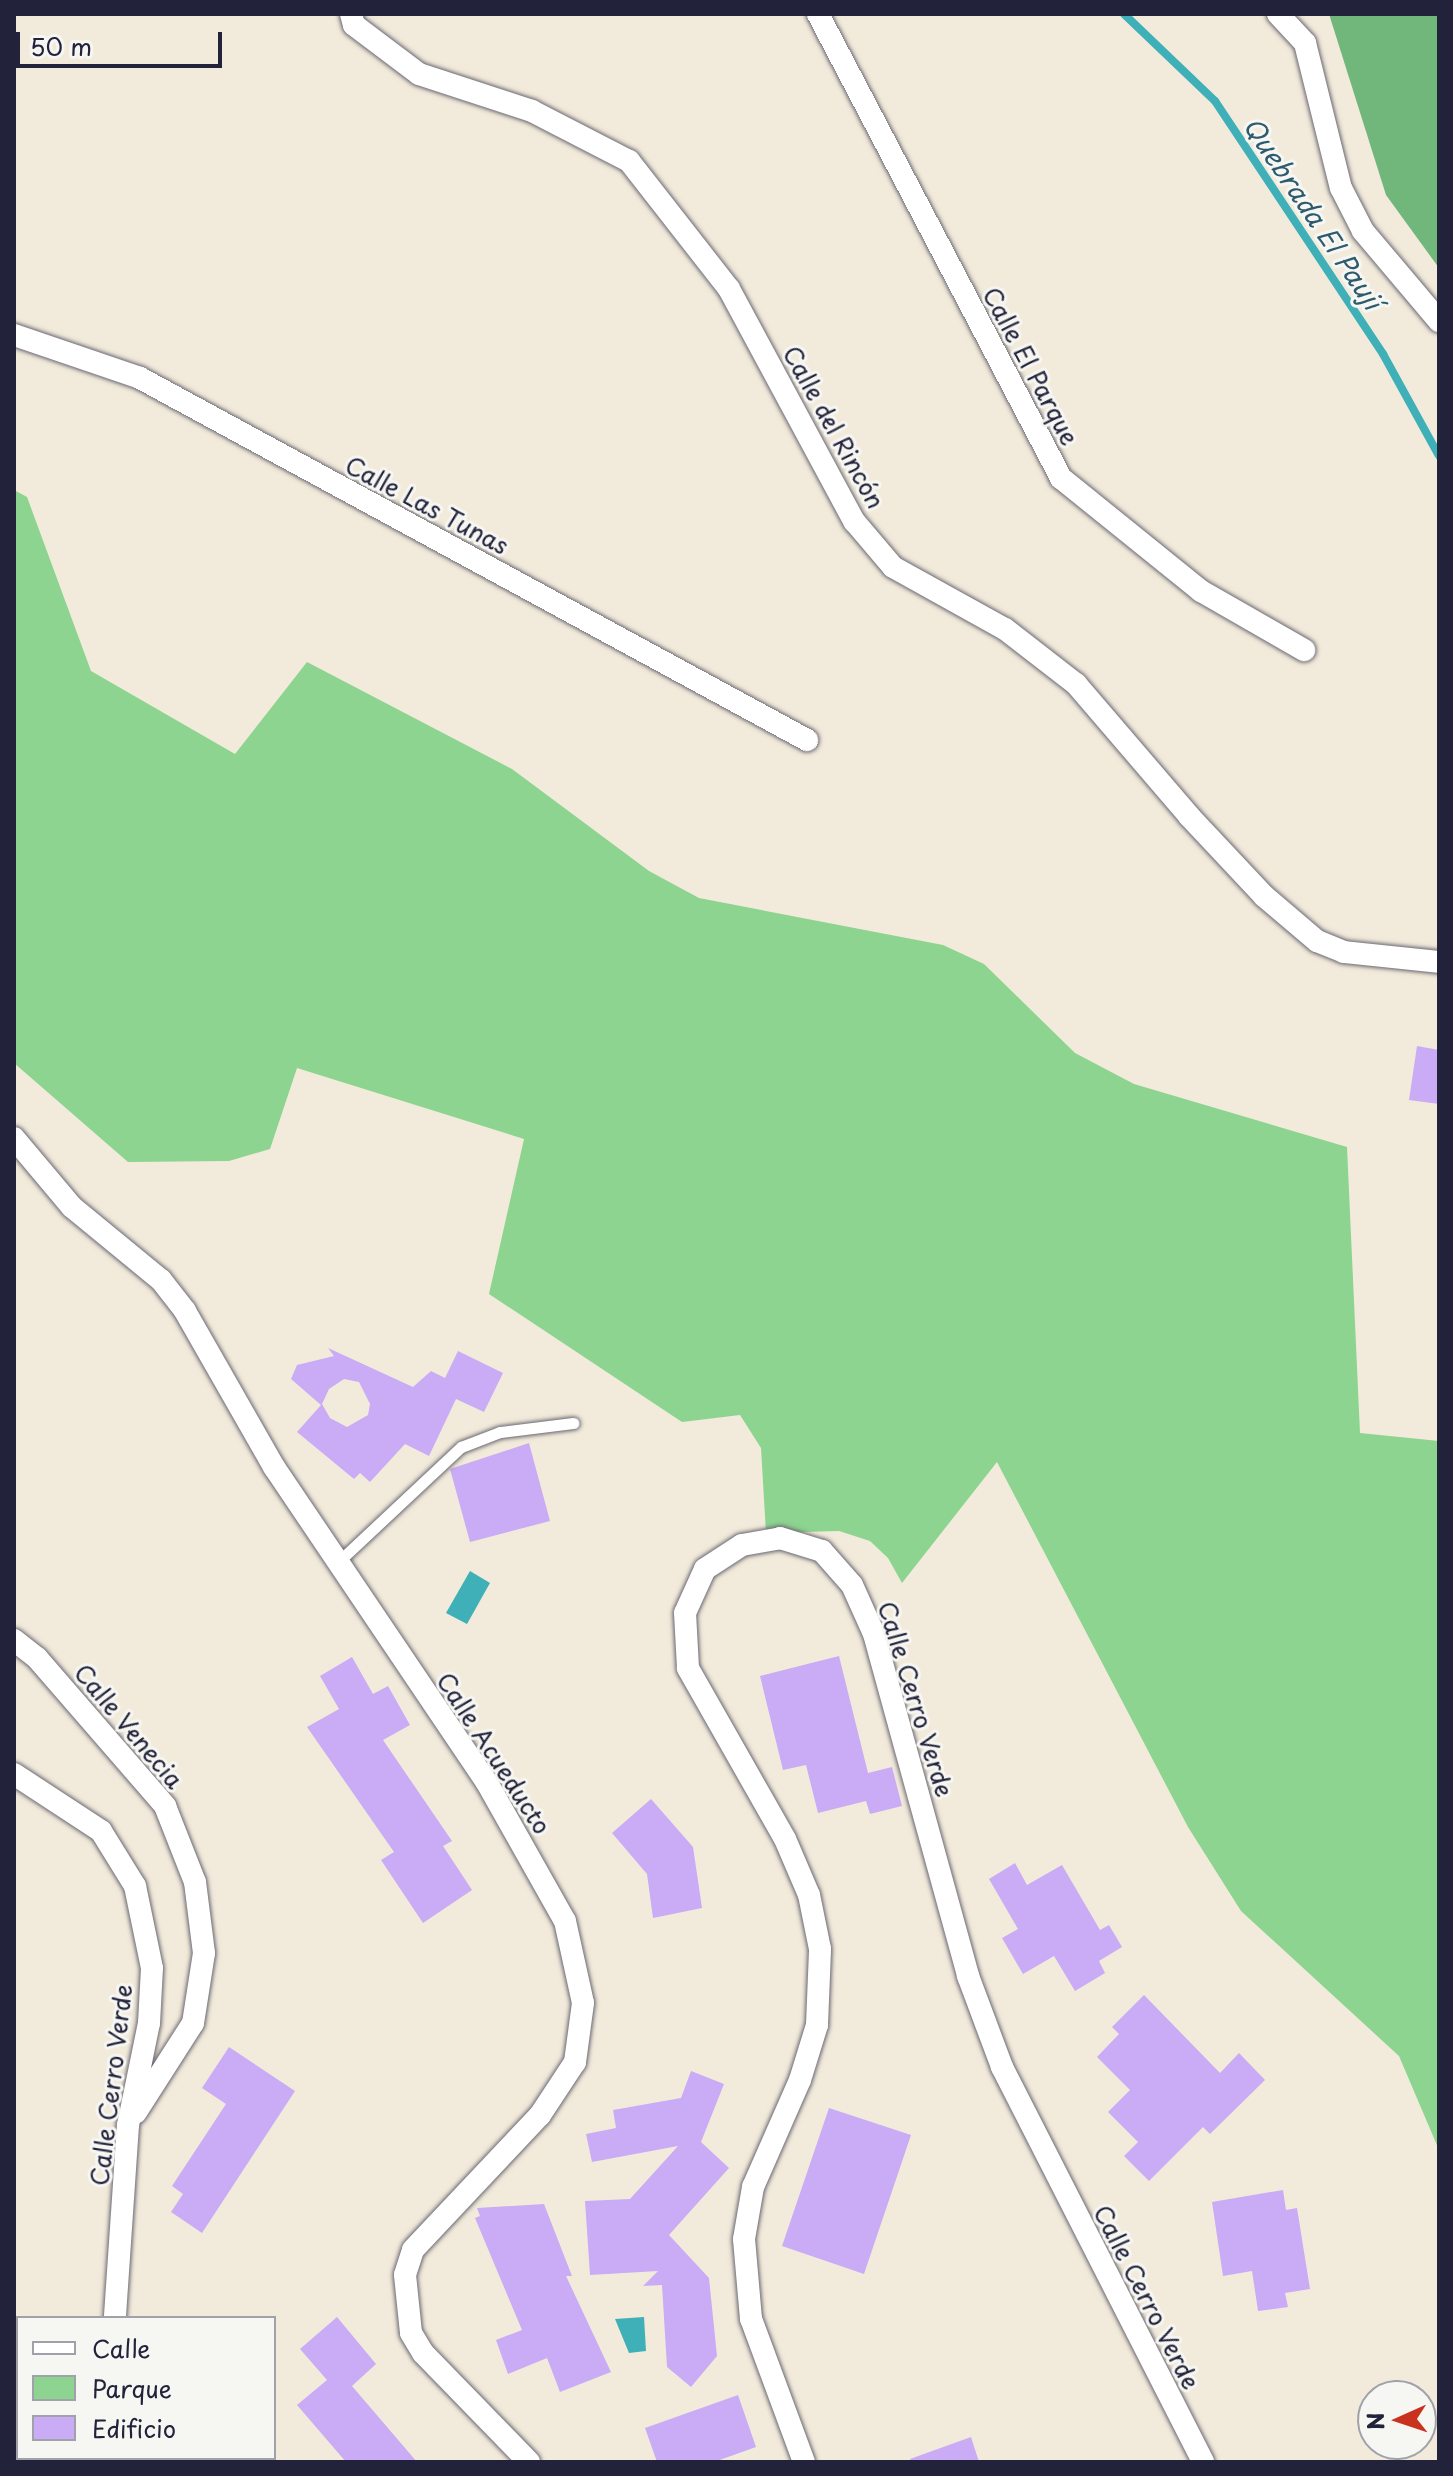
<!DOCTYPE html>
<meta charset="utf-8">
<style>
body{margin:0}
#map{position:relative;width:1453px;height:2476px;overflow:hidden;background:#f2ebdb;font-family:"Playpen Sans",sans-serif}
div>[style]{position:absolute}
.green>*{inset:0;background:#8cd48f}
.forest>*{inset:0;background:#71b67a}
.water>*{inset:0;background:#3fafb8}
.stream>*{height:8px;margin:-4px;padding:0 4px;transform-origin:4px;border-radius:4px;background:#3fafb8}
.building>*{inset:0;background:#caabf5}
.roads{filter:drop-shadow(0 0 2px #6b6873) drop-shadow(0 0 2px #6b6873)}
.lane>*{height:11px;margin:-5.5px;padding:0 5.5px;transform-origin:5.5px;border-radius:5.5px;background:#fff}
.street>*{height:22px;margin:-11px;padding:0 11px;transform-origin:11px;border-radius:11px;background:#fff}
span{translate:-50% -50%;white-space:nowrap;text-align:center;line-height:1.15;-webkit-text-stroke:6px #f6f6f2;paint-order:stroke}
.street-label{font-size:24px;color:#22223b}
.water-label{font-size:26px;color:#2e5a6d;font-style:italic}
.frame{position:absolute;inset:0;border:16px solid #22223b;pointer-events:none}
.legend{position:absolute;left:16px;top:2316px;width:260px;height:144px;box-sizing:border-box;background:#f6f6f2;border:2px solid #a1a1a9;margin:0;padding:10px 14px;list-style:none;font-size:24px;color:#22223b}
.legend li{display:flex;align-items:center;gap:16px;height:40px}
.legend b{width:40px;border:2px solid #a1a1a9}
.north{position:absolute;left:1357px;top:2380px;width:80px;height:80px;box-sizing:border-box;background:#f6f6f2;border:2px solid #a1a1a9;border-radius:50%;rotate:267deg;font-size:22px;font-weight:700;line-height:32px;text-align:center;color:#22223b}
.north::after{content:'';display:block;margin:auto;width:28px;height:36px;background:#c8321e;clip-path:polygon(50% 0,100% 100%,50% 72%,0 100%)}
.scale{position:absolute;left:16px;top:32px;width:206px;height:36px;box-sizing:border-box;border:4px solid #22223b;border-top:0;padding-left:10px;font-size:24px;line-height:28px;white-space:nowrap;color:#22223b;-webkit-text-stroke:6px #f6f6f2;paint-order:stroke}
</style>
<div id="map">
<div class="green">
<div style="clip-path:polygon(14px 490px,27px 497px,91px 671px,235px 754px,307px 662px,512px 769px,649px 871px,699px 898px,943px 945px,984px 964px,1075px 1053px,1134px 1084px,1347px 1147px,1360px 1433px,1439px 1441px,1439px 2150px,1399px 2056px,1241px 1911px,1188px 1827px,997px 1462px,902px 1583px,888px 1558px,870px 1541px,839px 1531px,766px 1533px,761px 1448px,740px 1415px,682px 1422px,489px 1294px,524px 1139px,297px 1068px,270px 1149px,229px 1161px,128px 1162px,14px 1063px)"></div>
</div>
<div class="forest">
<div style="clip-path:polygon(1329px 14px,1439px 14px,1439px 268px,1386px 195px)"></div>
</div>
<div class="water">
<div style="clip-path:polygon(470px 1571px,490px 1583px,467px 1624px,446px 1613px)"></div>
<div style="clip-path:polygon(644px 2317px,646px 2351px,629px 2353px,615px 2319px)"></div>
</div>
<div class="stream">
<div style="left:1124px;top:14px;width:126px;rotate:43.7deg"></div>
<div style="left:1215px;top:101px;width:304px;rotate:56.4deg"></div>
<div style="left:1383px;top:354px;width:116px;rotate:61.2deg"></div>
</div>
<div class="building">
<div style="clip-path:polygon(1417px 1046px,1439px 1050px,1439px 1104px,1409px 1100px)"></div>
<div style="clip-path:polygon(evenodd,328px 1348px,413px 1387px,431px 1371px,445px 1378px,458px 1351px,503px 1373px,484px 1412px,456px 1399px,429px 1456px,405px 1444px,370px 1482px,360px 1473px,354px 1479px,297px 1432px,321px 1405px,291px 1379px,297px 1365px,334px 1356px,328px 1348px,344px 1379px,359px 1382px,370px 1404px,368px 1415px,347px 1427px,330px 1418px,322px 1404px,329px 1389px,344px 1379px)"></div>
<div style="clip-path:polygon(529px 1443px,550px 1521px,470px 1542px,450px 1469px)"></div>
<div style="clip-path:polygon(839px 1656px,868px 1773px,892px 1767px,902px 1806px,870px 1814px,866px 1801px,818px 1813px,806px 1765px,783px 1770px,760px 1676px)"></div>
<div style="clip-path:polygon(352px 1657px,373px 1694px,388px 1686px,410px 1725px,383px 1740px,452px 1841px,443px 1846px,472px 1890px,423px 1923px,381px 1860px,394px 1852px,307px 1727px,339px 1709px,320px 1676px)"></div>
<div style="clip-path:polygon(651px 1799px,693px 1847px,702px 1908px,653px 1918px,647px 1874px,612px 1833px)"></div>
<div style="clip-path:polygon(1015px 1863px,1027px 1885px,1062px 1865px,1100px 1930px,1109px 1925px,1122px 1947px,1099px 1961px,1105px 1973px,1075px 1991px,1054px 1956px,1023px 1974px,1002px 1938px,1018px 1929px,989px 1879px)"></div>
<div style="clip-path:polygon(1144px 1995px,1220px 2073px,1239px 2053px,1265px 2080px,1210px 2134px,1203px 2127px,1149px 2181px,1124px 2156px,1138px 2142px,1108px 2112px,1130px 2090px,1097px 2057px,1119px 2034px,1112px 2027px)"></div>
<div style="clip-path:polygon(229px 2047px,295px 2091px,202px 2233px,171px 2212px,183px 2194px,172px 2186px,226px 2104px,202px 2088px)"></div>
<div style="clip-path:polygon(691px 2071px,724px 2084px,701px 2142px,729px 2168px,669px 2235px,709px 2278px,717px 2356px,691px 2387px,667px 2367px,662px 2285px,643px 2286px,658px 2271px,590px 2275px,585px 2201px,630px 2199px,678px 2146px,592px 2162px,586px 2134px,616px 2128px,613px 2110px,681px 2098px)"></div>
<div style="clip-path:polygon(829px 2108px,911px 2135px,864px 2274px,782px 2246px)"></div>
<div style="clip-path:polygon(1283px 2190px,1286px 2210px,1297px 2208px,1310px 2289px,1285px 2293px,1288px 2307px,1258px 2311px,1252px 2271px,1223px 2276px,1212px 2202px)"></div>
<div style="clip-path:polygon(544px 2204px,572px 2276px,566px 2276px,611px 2372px,560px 2392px,547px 2358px,508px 2374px,496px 2340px,522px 2330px,475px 2218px,480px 2216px,477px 2208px)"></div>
<div style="clip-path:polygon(337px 2317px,376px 2364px,352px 2386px,417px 2462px,346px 2462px,297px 2405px,327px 2380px,300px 2349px)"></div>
<div style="clip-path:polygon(738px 2395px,756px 2447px,714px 2462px,657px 2462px,645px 2428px)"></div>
<div style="clip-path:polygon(971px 2437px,979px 2462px,911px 2462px,910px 2459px)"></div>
</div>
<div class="roads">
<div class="lane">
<div style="left:337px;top:1563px;width:170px;rotate:-43.1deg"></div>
<div style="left:461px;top:1447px;width:42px;rotate:-21deg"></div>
<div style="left:500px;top:1432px;width:74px;rotate:-7deg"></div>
</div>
<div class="street">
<div style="left:351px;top:14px;width:11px;rotate:75deg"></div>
<div style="left:354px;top:25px;width:81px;rotate:37deg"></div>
<div style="left:419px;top:74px;width:119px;rotate:18.1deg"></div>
<div style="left:532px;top:111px;width:109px;rotate:27.3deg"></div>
<div style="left:629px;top:161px;width:162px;rotate:52deg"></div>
<div style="left:729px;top:289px;width:264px;rotate:61.7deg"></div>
<div style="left:854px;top:521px;width:60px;rotate:49.7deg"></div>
<div style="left:893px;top:567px;width:128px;rotate:29deg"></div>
<div style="left:1005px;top:629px;width:90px;rotate:37.8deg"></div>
<div style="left:1076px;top:684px;width:174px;rotate:49.4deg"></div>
<div style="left:1189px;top:816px;width:110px;rotate:46.8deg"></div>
<div style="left:1264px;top:896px;width:70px;rotate:40.3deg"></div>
<div style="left:1317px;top:941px;width:29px;rotate:22deg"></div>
<div style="left:1344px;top:952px;width:96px;rotate:6deg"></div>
<div style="left:818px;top:14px;width:524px;rotate:62.36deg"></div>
<div style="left:1061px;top:478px;width:180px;rotate:38.9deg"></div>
<div style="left:1201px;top:591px;width:119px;rotate:29.8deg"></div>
<div style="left:1278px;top:14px;width:40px;rotate:47deg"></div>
<div style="left:1305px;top:43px;width:149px;rotate:76.1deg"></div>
<div style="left:1341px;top:188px;width:48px;rotate:62.9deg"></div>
<div style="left:1363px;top:231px;width:118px;rotate:49.8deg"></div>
<div style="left:14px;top:335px;width:133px;rotate:18.8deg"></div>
<div style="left:140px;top:378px;width:759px;rotate:28.49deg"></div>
<div style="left:14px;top:1138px;width:90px;rotate:50deg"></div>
<div style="left:72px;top:1207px;width:115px;rotate:39.4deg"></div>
<div style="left:161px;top:1280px;width:39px;rotate:52deg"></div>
<div style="left:185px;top:1311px;width:180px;rotate:60.3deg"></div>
<div style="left:274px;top:1467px;width:379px;rotate:56deg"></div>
<div style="left:486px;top:1781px;width:161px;rotate:60.6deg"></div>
<div style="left:565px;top:1921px;width:84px;rotate:77.6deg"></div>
<div style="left:583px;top:2003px;width:60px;rotate:97.7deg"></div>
<div style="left:575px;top:2062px;width:64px;rotate:123.4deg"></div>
<div style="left:540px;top:2115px;width:185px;rotate:133.3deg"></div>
<div style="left:413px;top:2250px;width:26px;rotate:108deg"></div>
<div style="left:405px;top:2275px;width:58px;rotate:84.1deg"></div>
<div style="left:411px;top:2333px;width:23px;rotate:59deg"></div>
<div style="left:423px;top:2353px;width:152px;rotate:45.8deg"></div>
<div style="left:14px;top:1640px;width:29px;rotate:38deg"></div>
<div style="left:37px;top:1658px;width:196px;rotate:49.1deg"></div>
<div style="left:165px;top:1806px;width:82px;rotate:68.5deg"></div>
<div style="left:195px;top:1882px;width:72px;rotate:82.8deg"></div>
<div style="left:204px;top:1953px;width:71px;rotate:98.9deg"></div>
<div style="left:193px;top:2023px;width:106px;rotate:122.6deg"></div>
<div style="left:14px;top:1774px;width:104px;rotate:33.2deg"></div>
<div style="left:101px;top:1831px;width:65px;rotate:58.3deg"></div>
<div style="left:135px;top:1886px;width:84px;rotate:78.3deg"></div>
<div style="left:152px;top:1968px;width:55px;rotate:93.1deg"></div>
<div style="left:149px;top:2023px;width:104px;rotate:101.6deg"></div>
<div style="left:128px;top:2125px;width:193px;rotate:93.9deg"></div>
<div style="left:115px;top:2458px;width:4px;rotate:76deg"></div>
<div style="left:804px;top:2462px;width:153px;rotate:-110.3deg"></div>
<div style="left:751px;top:2319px;width:80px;rotate:-95deg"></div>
<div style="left:744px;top:2239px;width:53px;rotate:-80.2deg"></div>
<div style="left:753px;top:2187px;width:117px;rotate:-66.3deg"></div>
<div style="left:800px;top:2080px;width:58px;rotate:-72.8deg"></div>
<div style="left:817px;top:2025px;width:76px;rotate:-87.7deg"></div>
<div style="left:820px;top:1949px;width:55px;rotate:-101.5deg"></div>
<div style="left:809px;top:1895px;width:61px;rotate:-113.2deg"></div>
<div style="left:785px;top:1839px;width:197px;rotate:-119.6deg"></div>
<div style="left:688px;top:1668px;width:55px;rotate:-93.1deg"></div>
<div style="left:685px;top:1613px;width:48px;rotate:-65.6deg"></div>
<div style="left:705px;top:1569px;width:44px;rotate:-33deg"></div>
<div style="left:742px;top:1545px;width:39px;rotate:-10deg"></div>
<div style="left:780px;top:1538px;width:44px;rotate:17.2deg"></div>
<div style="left:822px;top:1551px;width:45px;rotate:48.6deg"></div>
<div style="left:852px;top:1585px;width:54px;rotate:65.8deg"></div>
<div style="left:874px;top:1634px;width:355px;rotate:74.6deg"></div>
<div style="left:968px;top:1976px;width:97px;rotate:69.5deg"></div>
<div style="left:1002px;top:2067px;width:443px;rotate:63deg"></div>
</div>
</div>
<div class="street-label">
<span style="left:1031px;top:366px;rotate:62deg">Calle El Parque</span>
<span style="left:834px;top:427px;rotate:61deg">Calle del Rincón</span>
<span style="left:427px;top:505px;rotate:28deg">Calle Las Tunas</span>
<span style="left:916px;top:1699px;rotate:73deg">Calle Cerro Verde</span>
<span style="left:129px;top:1726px;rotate:50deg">Calle Venecia</span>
<span style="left:494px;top:1753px;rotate:57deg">Calle Acueducto</span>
<span style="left:111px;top:2085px;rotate:-83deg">Calle Cerro Verde</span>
<span style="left:1147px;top:2297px;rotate:63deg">Calle Cerro Verde</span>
</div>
<div class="water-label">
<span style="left:1313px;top:213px;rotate:56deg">Quebrada El Paují</span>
</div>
<div class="frame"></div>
<ul class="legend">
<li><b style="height:10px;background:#fff"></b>Calle</li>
<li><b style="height:22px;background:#8cd48f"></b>Parque</li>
<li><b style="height:22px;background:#caabf5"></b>Edificio</li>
</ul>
<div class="north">N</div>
<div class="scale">50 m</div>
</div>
